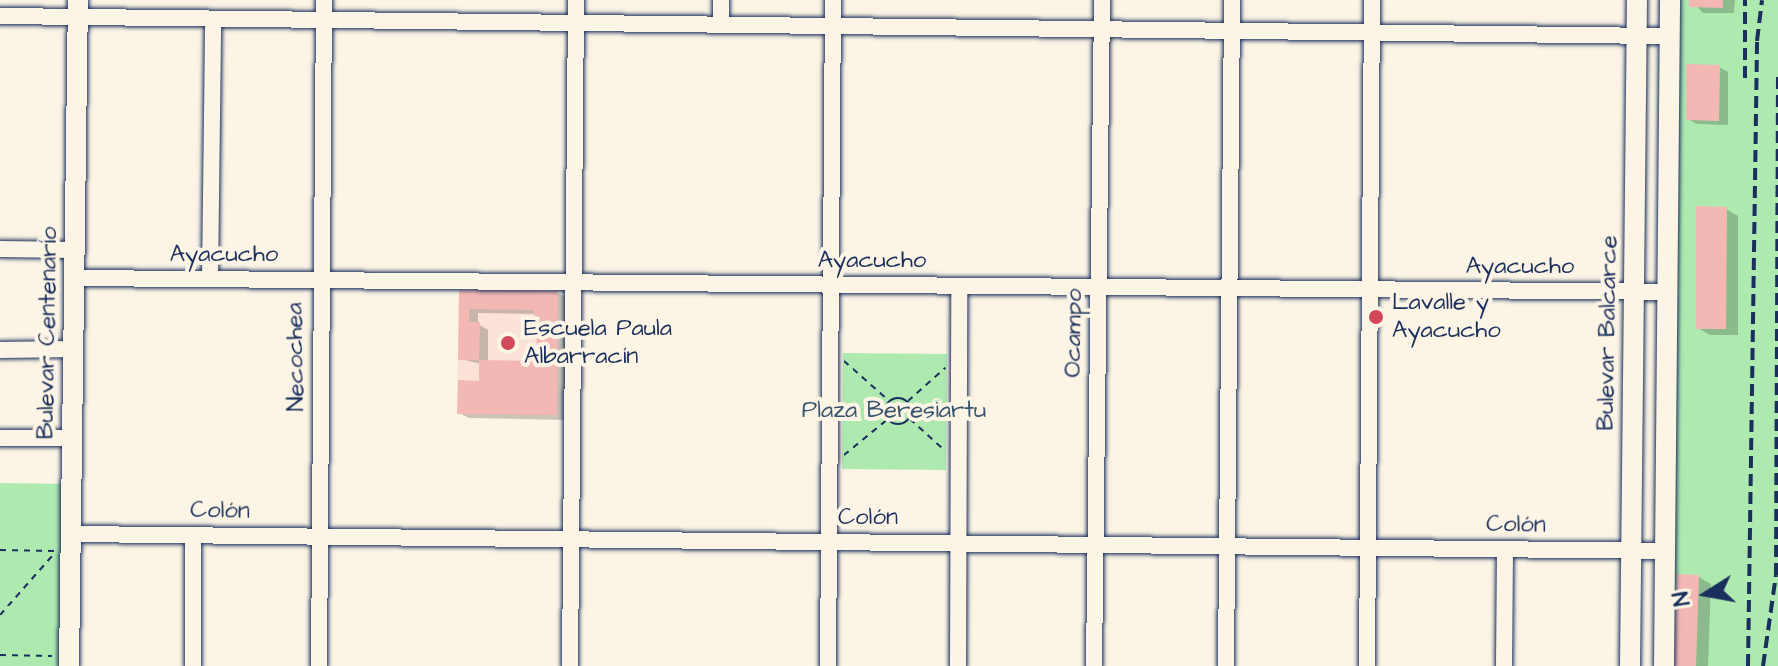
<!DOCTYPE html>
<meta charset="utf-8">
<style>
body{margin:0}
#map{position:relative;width:1778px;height:666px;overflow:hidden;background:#fcf5e5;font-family:"Architects Daughter",sans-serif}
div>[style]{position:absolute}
.built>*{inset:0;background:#fae3d6}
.green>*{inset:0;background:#aeeab0}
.shadow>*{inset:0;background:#0003}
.building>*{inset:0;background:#f4b8b4}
.path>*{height:2px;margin-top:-1px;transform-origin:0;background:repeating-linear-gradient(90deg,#1b2f5e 0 6px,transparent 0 12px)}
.path>.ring{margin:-1px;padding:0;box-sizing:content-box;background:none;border:2px solid #1b2f5e;border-radius:50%}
.roads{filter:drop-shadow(0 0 2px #1b2f5e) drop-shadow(0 0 2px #1b2f5e)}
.minor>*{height:16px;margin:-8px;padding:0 8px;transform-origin:8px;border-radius:8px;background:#fcf5e5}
.major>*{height:20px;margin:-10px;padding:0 10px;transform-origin:10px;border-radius:10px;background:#fcf5e5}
.rail>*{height:4px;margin-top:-2px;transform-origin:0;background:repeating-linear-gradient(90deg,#1b2f5e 0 12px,transparent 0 18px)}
.dots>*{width:22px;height:22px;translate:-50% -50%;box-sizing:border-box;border:4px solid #fcf5e5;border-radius:50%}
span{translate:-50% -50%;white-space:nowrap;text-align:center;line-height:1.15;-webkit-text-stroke:8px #fcf5e5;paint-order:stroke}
.street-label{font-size:24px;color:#1b2f5e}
.poi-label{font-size:24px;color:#1b2f5e}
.left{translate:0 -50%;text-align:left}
.park-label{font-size:24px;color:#38546e}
.north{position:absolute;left:1666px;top:554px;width:80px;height:80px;-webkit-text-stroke:6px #fcf5e5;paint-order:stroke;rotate:259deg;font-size:22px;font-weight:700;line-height:32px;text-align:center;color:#1b2f5e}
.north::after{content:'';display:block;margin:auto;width:28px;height:36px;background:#1b2f5e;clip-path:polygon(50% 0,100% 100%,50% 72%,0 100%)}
</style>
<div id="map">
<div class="built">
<div style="clip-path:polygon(459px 290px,558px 291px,557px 415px,457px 414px)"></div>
</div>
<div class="green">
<div style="clip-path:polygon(1670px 0,1778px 0,1778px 666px,1664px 666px)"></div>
<div style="clip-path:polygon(843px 353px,947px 354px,946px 470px,842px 469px)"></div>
<div style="clip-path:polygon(0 483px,72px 484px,69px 666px,0 666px)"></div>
</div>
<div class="shadow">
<div style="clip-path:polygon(1691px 0,1735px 0,1734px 13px,1703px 13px)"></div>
<div style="clip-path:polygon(1719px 67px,1728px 72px,1728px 125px,1697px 124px,1688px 119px)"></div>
<div style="clip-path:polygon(1726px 209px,1738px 216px,1738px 335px,1710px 335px,1698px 328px)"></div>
<div style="clip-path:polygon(evenodd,461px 292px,558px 293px,567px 298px,565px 420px,469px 418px,459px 413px,481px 383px,481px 364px,460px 359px,461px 292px,478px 313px,536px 314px,544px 363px,488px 363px,488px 330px,478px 324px,478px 313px)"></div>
<div style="clip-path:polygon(1699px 577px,1711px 584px,1708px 666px,1675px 666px)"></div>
</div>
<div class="building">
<div style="clip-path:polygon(1689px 0,1723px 0,1723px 8px,1689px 7px)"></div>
<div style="clip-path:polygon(1686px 64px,1720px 65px,1719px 121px,1686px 120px)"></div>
<div style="clip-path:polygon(1696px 206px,1727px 207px,1726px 329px,1696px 329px)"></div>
<div style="clip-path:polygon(459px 290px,558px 291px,557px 415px,457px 414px,458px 380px,479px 381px,479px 360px,542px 361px,542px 346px,537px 346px,534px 310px,469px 309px,469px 322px,480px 322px,479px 360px,458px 360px)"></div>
<div style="clip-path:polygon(1677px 574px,1699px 575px,1696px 666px,1673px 666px)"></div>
</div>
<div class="path">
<div style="left:844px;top:361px;width:57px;rotate:41.5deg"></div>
<div class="ring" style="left:885px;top:398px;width:24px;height:24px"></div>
<div style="left:908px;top:401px;width:50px;rotate:-41.7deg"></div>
<div style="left:910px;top:419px;width:45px;rotate:42.3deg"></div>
<div style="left:844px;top:455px;width:57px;rotate:-39.3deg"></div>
<div style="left:0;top:550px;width:55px;rotate:1deg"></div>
<div style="left:0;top:615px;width:79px;rotate:-48.6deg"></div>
<div style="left:0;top:655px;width:52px;rotate:1.1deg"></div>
</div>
<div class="roads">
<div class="minor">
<div style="left:0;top:16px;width:1669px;rotate:0.69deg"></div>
<div style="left:721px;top:25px;width:25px;rotate:-90deg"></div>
<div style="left:0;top:249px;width:76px;rotate:0.8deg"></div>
<div style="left:76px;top:278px;width:1591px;rotate:0.5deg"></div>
<div style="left:210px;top:279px;width:260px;rotate:-89.3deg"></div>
<div style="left:0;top:350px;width:73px;rotate:-0.8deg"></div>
<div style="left:0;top:438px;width:72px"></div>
<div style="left:71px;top:534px;width:1594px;rotate:0.61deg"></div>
<div style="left:193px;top:666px;width:131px;rotate:-90deg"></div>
<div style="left:319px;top:666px;width:666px;rotate:-89.57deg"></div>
<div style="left:570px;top:666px;width:666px;rotate:-89.48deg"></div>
<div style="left:828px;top:666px;width:666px;rotate:-89.57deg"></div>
<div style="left:958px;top:666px;width:380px;rotate:-89.8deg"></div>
<div style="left:1094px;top:666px;width:666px;rotate:-89.31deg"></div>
<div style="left:1226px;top:666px;width:666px;rotate:-89.48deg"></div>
<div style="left:1367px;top:666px;width:666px;rotate:-89.57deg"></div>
<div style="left:1504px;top:666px;width:117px;rotate:-89.5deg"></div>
</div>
<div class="major">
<div style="left:69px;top:666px;width:666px;rotate:-89.23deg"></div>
<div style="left:1630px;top:666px;width:666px;rotate:-89.4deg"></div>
<div style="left:1664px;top:666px;width:666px;rotate:-89.48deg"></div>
</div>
</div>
<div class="rail">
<div style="left:1745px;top:78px;width:78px;rotate:-90deg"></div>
<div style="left:1748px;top:666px;width:625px;rotate:-89.17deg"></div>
<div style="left:1757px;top:41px;width:41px;rotate:-83deg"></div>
<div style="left:1763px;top:666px;width:92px;rotate:-81.9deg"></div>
<div style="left:1776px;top:575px;width:500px;rotate:-89.77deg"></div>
</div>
<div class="dots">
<div style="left:1376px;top:317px;background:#d1495b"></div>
<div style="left:508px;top:343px;background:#d1495b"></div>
</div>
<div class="street-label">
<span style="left:224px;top:255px">Ayacucho</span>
<span style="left:872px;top:261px">Ayacucho</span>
<span style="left:1520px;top:267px">Ayacucho</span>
<span style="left:48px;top:333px;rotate:-89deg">Bulevar Centenario</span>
<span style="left:1074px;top:333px;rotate:-89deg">Ocampo</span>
<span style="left:1608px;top:333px;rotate:-89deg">Bulevar Balcarce</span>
<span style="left:296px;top:357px;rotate:-91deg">Necochea</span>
<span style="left:220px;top:511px;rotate:1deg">Colón</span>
<span style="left:868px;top:518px">Colón</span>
<span style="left:1516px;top:525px;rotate:1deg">Colón</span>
</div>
<div class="poi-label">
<span class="left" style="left:1392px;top:317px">Lavalle y<br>Ayacucho</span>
<span class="left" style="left:524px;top:343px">Escuela Paula<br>Albarracín</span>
</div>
<div class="park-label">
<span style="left:894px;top:411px">Plaza Beresiartu</span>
</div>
<div class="north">N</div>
</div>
